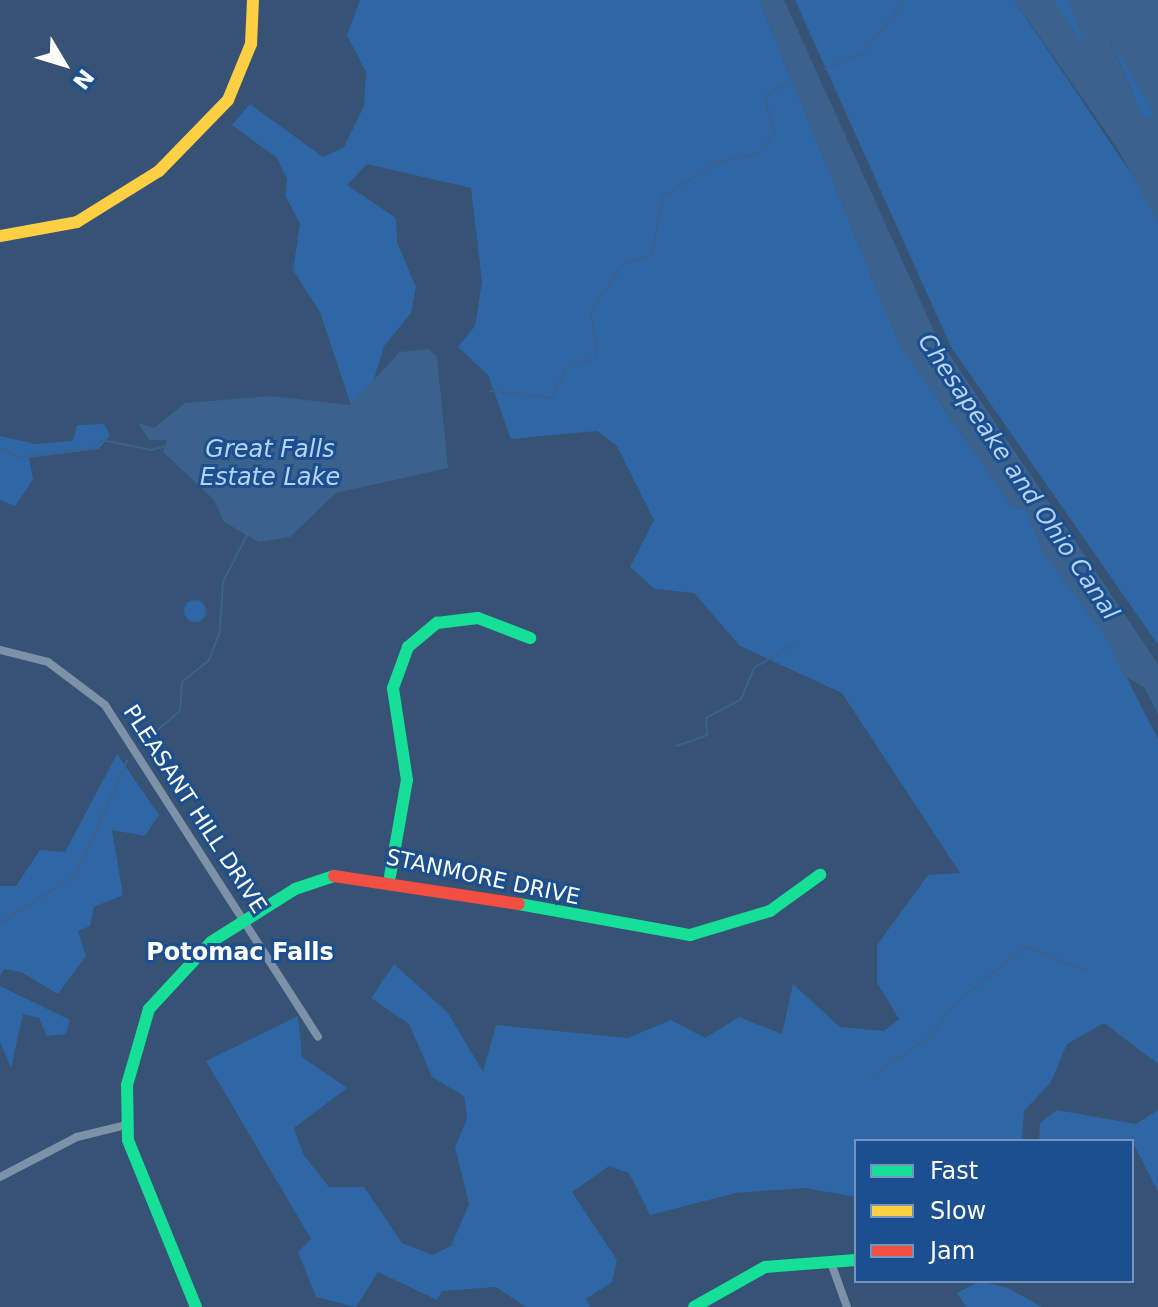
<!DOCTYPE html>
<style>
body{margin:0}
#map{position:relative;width:1158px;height:1307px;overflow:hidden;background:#365274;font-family:"DejaVu Sans",sans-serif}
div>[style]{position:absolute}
.green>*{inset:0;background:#2f66a5}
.round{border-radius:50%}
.water>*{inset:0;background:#3b618d}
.stream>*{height:2px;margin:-1px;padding:0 1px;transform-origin:1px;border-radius:1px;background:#3b618d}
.street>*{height:8px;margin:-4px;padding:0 4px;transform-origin:4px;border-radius:4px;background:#7d92a8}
.fast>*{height:12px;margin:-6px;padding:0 6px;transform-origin:6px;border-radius:6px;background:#16e098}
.slow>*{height:12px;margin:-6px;padding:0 6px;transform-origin:6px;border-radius:6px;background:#ffcf43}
.jam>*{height:12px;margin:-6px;padding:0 6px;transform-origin:6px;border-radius:6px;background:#f24e42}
span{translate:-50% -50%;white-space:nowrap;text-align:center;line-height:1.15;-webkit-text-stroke:6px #1b4f8f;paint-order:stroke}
.street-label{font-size:22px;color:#fff}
.water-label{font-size:24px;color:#b5d3f5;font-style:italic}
.neighbourhood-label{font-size:24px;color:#fff;font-weight:700}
.legend{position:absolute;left:854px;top:1139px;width:280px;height:144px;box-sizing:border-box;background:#1b4f8f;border:2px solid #7695bc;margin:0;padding:10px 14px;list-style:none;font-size:24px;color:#fff}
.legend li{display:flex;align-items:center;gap:16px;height:40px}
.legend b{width:40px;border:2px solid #7695bc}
.north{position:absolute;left:24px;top:24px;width:80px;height:80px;-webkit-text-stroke:6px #1b4f8f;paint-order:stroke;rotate:128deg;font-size:22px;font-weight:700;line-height:32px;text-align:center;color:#fff}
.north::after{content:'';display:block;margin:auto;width:28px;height:36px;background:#fff;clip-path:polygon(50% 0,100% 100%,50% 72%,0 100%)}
</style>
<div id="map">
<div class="green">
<div style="clip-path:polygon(360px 0,759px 0,899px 343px,1012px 507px,1026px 509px,1043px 552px,1104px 633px,1158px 739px,1158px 1064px,1104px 1023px,1067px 1044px,1051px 1082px,1024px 1111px,1022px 1141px,856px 1141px,856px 1197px,805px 1188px,736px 1193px,650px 1215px,629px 1173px,609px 1166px,572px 1192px,617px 1260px,612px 1282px,586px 1299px,590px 1307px,526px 1307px,496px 1287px,442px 1291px,437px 1300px,378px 1272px,356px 1307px,316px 1297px,298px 1252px,311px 1239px,206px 1061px,298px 1016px,302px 1057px,347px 1088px,294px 1128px,303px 1154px,329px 1187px,364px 1187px,402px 1243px,433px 1255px,451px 1246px,469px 1204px,455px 1147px,467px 1119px,464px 1096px,432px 1077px,409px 1024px,371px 998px,394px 964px,448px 1013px,483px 1072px,496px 1025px,628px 1038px,671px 1020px,705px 1038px,739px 1017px,782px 1034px,793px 984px,840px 1027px,884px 1031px,899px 1019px,877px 983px,877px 945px,928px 875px,960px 873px,842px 693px,740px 646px,694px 593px,655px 589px,630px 567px,654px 520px,617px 446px,597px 431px,511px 439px,488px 375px,458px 347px,475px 326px,482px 282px,471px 188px,367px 164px,347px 185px,396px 218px,397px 242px,416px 287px,411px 313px,384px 346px,373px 383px,351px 405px,320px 312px,293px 270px,300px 224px,285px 195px,287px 179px,277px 158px,232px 125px,250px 104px,323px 157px,344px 147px,364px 106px,366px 72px,347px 35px)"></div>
<div style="clip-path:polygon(795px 0,1014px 0,1143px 191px,1158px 223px,1158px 645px,951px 347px)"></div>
<div style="clip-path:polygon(1052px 0,1069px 0,1088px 48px,1081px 47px)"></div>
<div style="clip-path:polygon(1108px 34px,1153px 110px,1150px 119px,1142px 117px)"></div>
<div style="clip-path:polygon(104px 424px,110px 436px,99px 449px,29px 458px,33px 479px,24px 493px,15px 506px,0 500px,0 436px,36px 444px,73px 441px,77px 425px)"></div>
<div class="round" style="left:184px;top:600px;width:22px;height:22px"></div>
<div style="clip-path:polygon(117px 754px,159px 815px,145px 836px,112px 830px,123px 895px,94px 907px,90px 926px,78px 931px,86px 956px,58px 994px,21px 972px,4px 969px,0 976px,0 886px,16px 886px,40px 850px,65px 852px)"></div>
<div style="clip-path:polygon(0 986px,70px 1020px,66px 1034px,47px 1036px,39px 1018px,23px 1014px,11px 1068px,0 1042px)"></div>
<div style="clip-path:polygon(1057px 1110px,1136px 1124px,1158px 1110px,1158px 1192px,1132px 1141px,1039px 1141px,1040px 1123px)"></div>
<div style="clip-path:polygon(980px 1281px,1008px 1288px,1042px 1307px,966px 1307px,957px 1293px)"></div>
</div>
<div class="water">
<div style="clip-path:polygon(759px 0,784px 0,936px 335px,1158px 664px,1158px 714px,1144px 687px,1124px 676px,1104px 633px,1043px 552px,1026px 509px,1012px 507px,899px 343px)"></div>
<div style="clip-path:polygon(evenodd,1014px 0,1052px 0,1086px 48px,1069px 0,1158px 0,1158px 223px,1117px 148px,1014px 0,1108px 35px,1153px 110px,1150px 119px,1142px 117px,1108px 35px)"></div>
<div style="clip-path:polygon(429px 349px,437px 357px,448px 468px,336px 493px,290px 537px,259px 542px,224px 522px,214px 500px,163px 452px,167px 440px,149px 440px,138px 423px,154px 428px,185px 403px,271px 396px,350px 405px,400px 352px)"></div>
</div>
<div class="stream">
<div style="left:825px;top:69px;width:41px;rotate:-22.8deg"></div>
<div style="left:863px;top:53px;width:68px;rotate:-51.6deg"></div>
<div style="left:490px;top:391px;width:62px;rotate:6.4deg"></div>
<div style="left:552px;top:398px;width:34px;rotate:-64deg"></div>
<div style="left:567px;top:367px;width:32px;rotate:-18deg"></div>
<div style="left:597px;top:357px;width:45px;rotate:-97.6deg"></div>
<div style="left:591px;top:312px;width:56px;rotate:-56.6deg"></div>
<div style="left:622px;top:265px;width:32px;rotate:-20deg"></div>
<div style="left:652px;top:254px;width:58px;rotate:-79.1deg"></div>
<div style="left:663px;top:197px;width:62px;rotate:-33.2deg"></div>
<div style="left:715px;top:163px;width:44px;rotate:-13.1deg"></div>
<div style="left:758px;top:153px;width:26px;rotate:-51deg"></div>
<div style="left:774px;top:133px;width:38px;rotate:-104deg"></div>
<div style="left:765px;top:96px;width:26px;rotate:-29deg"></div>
<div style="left:0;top:448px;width:20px;rotate:27deg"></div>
<div style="left:18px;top:457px;width:74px;rotate:-6.2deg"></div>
<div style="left:92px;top:449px;width:13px;rotate:-42deg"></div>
<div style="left:102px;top:440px;width:51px;rotate:11.3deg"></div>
<div style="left:152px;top:450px;width:18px;rotate:-16deg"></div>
<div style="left:141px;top:744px;width:51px;rotate:-40.2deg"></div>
<div style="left:180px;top:711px;width:29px;rotate:-86deg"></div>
<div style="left:182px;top:682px;width:35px;rotate:-39deg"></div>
<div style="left:209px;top:660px;width:31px;rotate:-69deg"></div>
<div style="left:220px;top:631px;width:49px;rotate:-86.5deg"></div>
<div style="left:223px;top:582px;width:55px;rotate:-63deg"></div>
<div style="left:677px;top:746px;width:32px;rotate:-20deg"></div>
<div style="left:707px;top:735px;width:17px;rotate:-93deg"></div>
<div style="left:706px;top:718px;width:40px;rotate:-28deg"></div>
<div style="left:741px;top:699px;width:34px;rotate:-67deg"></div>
<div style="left:754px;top:668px;width:47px;rotate:-31deg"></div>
<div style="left:0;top:923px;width:90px;rotate:-32.3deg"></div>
<div style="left:76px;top:875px;width:125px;rotate:-65.9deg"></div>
<div style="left:873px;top:1076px;width:72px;rotate:-34.8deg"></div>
<div style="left:932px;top:1035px;width:32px;rotate:-56deg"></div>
<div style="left:950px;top:1008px;width:98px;rotate:-39.2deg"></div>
<div style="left:1026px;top:946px;width:65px;rotate:22.6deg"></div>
</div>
<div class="street">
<div style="left:0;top:650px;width:49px;rotate:14deg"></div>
<div style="left:48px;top:662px;width:71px;rotate:37deg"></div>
<div style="left:105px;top:705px;width:394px;rotate:57.3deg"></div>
<div style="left:0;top:1177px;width:87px;rotate:-27.5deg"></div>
<div style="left:77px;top:1137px;width:50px;rotate:-13.8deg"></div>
<div style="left:830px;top:1260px;width:50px;rotate:70.1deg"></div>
</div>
<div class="fast">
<div style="left:390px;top:876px;width:97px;rotate:-80deg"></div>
<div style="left:407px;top:780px;width:93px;rotate:-98.7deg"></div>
<div style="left:393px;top:688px;width:44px;rotate:-69.9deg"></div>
<div style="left:408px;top:647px;width:38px;rotate:-40deg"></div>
<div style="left:437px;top:623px;width:41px;rotate:-7deg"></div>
<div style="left:478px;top:618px;width:56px;rotate:21deg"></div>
<div style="left:519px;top:904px;width:174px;rotate:10.3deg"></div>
<div style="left:690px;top:935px;width:84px;rotate:-16.7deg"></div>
<div style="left:770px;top:911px;width:62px;rotate:-35.8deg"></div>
<div style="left:196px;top:1307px;width:180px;rotate:-112.2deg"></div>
<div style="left:128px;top:1140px;width:55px;rotate:-91deg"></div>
<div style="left:127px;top:1085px;width:79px;rotate:-73.9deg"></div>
<div style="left:149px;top:1009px;width:91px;rotate:-47.2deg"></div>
<div style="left:211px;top:942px;width:99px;rotate:-32.2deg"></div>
<div style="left:295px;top:889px;width:41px;rotate:-18.4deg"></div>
<div style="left:694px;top:1307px;width:81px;rotate:-29.4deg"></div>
<div style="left:765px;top:1267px;width:91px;rotate:-4.4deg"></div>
</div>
<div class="slow">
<div style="left:0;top:236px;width:78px;rotate:-10.3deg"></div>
<div style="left:77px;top:222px;width:97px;rotate:-31.9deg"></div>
<div style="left:159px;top:171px;width:99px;rotate:-45.8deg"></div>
<div style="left:228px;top:100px;width:61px;rotate:-67.7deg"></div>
<div style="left:251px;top:44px;width:44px;rotate:-87.4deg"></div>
</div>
<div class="jam">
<div style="left:334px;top:876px;width:187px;rotate:8.6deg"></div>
</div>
<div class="street-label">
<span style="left:195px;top:809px;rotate:57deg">PLEASANT HILL DRIVE</span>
<span style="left:483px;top:877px;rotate:12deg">STANMORE DRIVE</span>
</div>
<div class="water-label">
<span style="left:270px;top:464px">Great Falls<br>Estate Lake</span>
<span style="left:1018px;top:477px;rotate:56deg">Chesapeake and Ohio Canal</span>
</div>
<div class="neighbourhood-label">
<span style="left:240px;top:953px">Potomac Falls</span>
</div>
<ul class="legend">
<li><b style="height:10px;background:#16e098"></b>Fast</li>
<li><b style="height:10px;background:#ffcf43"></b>Slow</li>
<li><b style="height:10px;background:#f24e42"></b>Jam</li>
</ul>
<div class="north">N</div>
</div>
